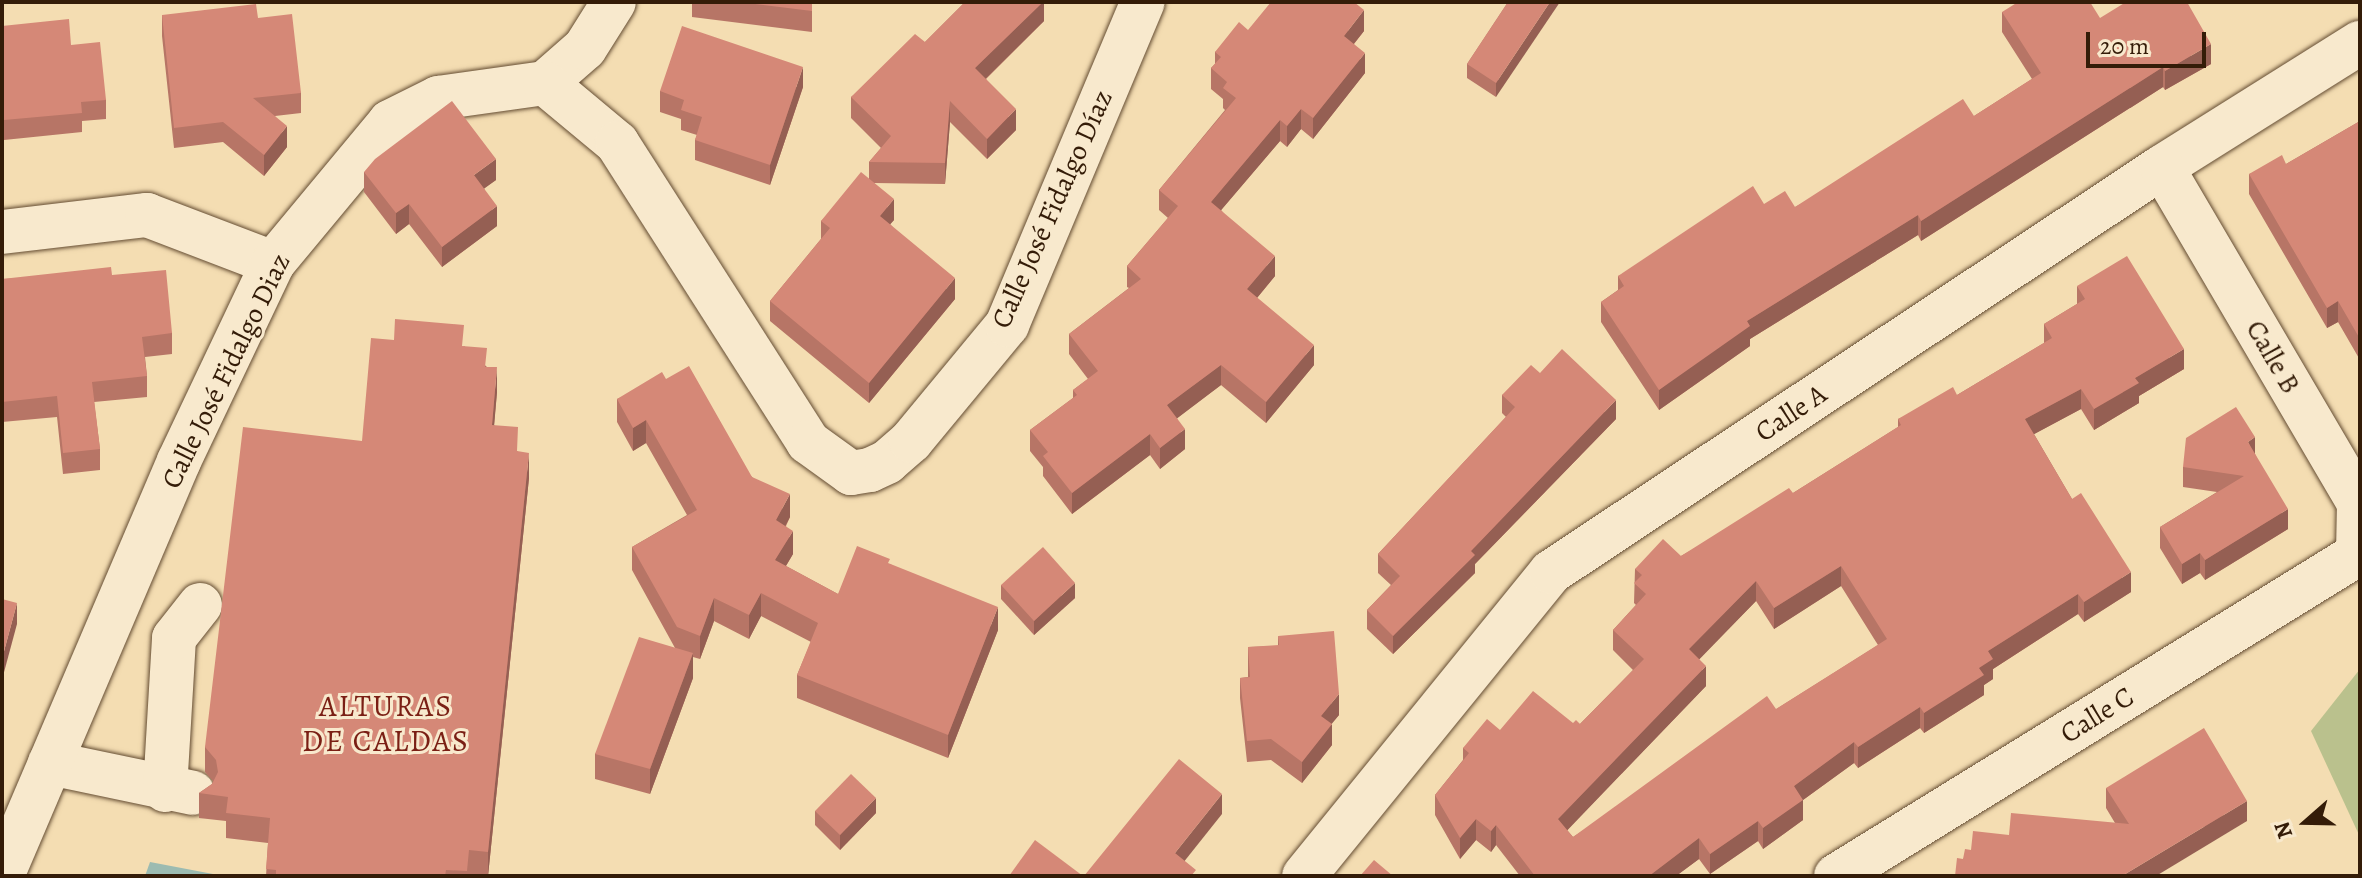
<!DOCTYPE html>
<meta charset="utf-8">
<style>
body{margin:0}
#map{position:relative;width:2362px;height:878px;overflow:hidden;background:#f4ddb2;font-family:Alegreya,serif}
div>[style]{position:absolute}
.green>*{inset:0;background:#bac18d}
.water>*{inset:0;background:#9cbbb1}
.roads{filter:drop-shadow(0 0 2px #644c32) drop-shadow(0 0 2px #644c32)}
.minor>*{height:44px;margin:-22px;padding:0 22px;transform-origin:22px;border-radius:22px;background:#f8e9cd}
.wall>*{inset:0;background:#b77566}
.shaded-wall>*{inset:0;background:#955f53}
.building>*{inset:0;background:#d58877}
span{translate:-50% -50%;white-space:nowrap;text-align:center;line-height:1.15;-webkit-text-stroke:6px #f8e9cd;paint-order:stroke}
.street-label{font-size:28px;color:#341c08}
.neighbourhood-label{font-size:30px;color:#7a1f14;letter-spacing:2px}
.frame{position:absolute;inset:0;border:4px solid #341c08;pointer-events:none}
.north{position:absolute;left:2266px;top:782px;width:80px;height:80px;-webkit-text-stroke:6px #f8e9cd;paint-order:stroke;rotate:250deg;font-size:22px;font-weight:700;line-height:32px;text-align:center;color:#341c08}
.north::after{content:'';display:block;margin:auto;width:28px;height:36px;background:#341c08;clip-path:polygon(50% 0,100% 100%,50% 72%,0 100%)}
.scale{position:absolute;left:2086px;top:32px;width:120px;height:36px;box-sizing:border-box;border:4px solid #341c08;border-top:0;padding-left:10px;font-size:24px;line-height:28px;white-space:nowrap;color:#341c08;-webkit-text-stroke:6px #f8e9cd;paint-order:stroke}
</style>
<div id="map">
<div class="green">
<div style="clip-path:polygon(2360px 669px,2360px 837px,2311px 731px)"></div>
</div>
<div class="water">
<div style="clip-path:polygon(150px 862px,213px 874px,212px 876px,145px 876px)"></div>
</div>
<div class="roads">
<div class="minor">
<div style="left:545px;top:83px;width:53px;rotate:-41.2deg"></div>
<div style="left:585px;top:48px;width:54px;rotate:-57.8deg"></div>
<div style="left:2px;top:232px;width:146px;rotate:-6.7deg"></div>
<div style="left:147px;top:215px;width:135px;rotate:20.9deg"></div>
<div style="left:50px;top:763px;width:146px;rotate:11.8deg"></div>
<div style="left:165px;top:790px;width:152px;rotate:-86.6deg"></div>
<div style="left:174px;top:638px;width:42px;rotate:-51.8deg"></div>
<div style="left:2px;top:876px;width:451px;rotate:-66.9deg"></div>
<div style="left:179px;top:461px;width:219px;rotate:-64.6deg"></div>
<div style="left:273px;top:263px;width:183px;rotate:-50.3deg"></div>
<div style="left:390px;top:122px;width:54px;rotate:-26.6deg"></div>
<div style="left:438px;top:98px;width:108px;rotate:-8deg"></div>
<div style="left:545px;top:83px;width:94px;rotate:39.8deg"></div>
<div style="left:617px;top:143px;width:355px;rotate:57.4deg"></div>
<div style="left:808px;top:442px;width:53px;rotate:35.8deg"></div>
<div style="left:851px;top:473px;width:19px;rotate:-9deg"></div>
<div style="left:870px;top:470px;width:19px;rotate:-25deg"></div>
<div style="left:887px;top:462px;width:32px;rotate:-41deg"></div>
<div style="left:911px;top:441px;width:151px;rotate:-50.4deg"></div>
<div style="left:1007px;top:325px;width:350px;rotate:-67.2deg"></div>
<div style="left:1304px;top:876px;width:392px;rotate:-50.9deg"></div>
<div style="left:1551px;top:572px;width:733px;rotate:-33.54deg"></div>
<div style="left:2162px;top:167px;width:234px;rotate:-32.1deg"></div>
<div style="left:1836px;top:876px;width:613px;rotate:-31.67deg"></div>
<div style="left:2358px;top:554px;width:51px;rotate:-88.9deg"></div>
<div style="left:2359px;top:503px;width:389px;rotate:-120.4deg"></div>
</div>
</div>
<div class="wall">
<div style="clip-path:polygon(692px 2px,812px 2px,812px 32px,692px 17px)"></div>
<div style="clip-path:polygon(962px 2px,1044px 2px,1044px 21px,986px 79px,1016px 130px,987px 159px,950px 122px,945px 184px,874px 183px,894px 220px,890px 224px,955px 299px,869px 403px,770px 321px,770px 301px,821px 239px,821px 221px,869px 179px,869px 162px,881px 148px,851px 118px,851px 97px,925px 42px,964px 3px)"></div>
<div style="clip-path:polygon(1508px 2px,1496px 97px,1467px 78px,1467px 64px)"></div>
<div style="clip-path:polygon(2002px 12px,2100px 18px,2211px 64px,2165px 90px,2163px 87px,1921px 241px,1918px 235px,1750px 339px,1750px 346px,1659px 410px,1601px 322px,1601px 302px,1618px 290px,1618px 276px,1795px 207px,1974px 116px,2032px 79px,2002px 32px)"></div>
<div style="clip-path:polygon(162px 15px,258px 18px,301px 93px,301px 113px,275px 116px,287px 147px,264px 176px,223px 142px,174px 148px,162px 36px)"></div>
<div style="clip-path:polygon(2px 26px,71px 45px,106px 100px,106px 119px,82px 121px,82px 132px,4px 140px,3px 129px,2px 129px)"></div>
<div style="clip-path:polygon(1248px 30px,1364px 31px,1354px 44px,1365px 73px,1313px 139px,1301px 129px,1287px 147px,1280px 141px,1221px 210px,1275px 276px,1257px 298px,1314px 365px,1266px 423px,1221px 385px,1177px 418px,1185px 449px,1160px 469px,1150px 455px,1072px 514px,1043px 476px,1043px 467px,1030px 451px,1030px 430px,1073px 398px,1073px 390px,1088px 379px,1069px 354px,1069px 334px,1129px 288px,1127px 287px,1127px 266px,1168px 218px,1159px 210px,1159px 190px,1225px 110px,1223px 108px,1223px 99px,1211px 89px,1211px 68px,1215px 64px,1215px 52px)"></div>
<div style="clip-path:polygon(803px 87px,770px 185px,695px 160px,695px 140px,697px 135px,681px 130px,681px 119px,660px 112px,660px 91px)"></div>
<div style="clip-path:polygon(2360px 121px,2360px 360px,2338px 322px,2327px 328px,2249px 194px,2249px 174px,2286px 164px)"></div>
<div style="clip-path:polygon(364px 172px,496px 180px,484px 188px,497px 226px,442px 267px,409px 224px,396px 234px,364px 192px)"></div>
<div style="clip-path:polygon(112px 275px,172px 333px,172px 354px,145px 357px,147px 376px,147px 397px,94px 402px,100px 449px,100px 470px,63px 474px,57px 417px,2px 422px,2px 279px)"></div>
<div style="clip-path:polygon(evenodd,2077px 286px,2184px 369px,2139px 396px,2139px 403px,2094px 430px,2081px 409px,2034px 434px,2072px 499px,2131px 592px,2084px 622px,2078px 614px,1993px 669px,1993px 679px,1984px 685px,1984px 695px,1924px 733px,1920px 728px,1858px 768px,1854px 763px,1803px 800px,1803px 820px,1763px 849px,1758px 841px,1710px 874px,1699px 859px,1676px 876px,1520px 876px,1496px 845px,1491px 852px,1476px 840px,1460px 859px,1435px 815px,1435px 795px,1463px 760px,1463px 748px,1500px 730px,1573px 723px,1580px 724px,1633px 670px,1613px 650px,1613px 630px,1636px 605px,1634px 603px,1635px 569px,1681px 556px,1793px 493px,1898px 427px,1898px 419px,1957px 395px,2044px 343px,2044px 324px,2077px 304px,2077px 286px,1841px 586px,1878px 645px,1573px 837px,1567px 830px,1706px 686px,1699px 659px,1756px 601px,1774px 629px,1841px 586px)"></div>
<div style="clip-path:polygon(464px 346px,487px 367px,497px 392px,494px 425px,518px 452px,529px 478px,488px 876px,469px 875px,469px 876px,266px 876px,268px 843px,226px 838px,226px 821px,199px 818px,199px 793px,212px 784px,213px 781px,205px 772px,205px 747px,362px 441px)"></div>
<div style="clip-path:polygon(1540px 373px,1616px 419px,1475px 564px,1475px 573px,1393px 654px,1367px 629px,1367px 610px,1391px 585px,1378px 573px,1378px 554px,1506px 417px,1502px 413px,1502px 395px)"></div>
<div style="clip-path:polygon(666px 379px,752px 477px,790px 517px,786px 526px,793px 554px,786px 566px,838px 594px,890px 564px,998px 630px,948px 758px,797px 698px,797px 675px,811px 642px,761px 616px,749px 639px,714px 621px,700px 659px,693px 657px,693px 678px,650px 794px,595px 779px,595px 754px,675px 648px,632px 570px,632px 547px,687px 515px,646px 443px,633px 451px,617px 422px,617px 399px)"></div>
<div style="clip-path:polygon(2255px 454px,2288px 529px,2205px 580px,2200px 573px,2182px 584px,2160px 548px,2160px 527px,2217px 492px,2183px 487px,2183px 467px)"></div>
<div style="clip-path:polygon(1001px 585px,1075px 598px,1034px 635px,1001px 599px)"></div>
<div style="clip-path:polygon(1278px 636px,1339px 715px,1331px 724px,1332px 745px,1302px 783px,1271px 760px,1247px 762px,1240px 698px,1240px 678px,1248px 677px,1248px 647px,1278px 646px)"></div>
<div style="clip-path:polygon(2106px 788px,2247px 821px,1963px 859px,1971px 850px,2009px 835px,2115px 823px,2106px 808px)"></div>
<div style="clip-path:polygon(815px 811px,876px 813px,840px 850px,815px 825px)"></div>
</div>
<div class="shaded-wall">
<div style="clip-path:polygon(1043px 2px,1044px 2px,1044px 21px,975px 89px,975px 68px)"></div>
<div style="clip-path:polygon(1550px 2px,1560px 2px,1496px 97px,1496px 83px)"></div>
<div style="clip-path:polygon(1364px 10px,1364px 31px,1344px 56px,1344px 36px)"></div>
<div style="clip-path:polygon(2211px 44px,2211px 64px,2165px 90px,2165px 71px)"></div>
<div style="clip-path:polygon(1365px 53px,1365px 73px,1313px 139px,1313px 118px)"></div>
<div style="clip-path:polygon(803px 67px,803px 87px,770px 185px,770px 165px)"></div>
<div style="clip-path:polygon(2163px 67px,2163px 87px,1921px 241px,1921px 221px)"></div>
<div style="clip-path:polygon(950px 101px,950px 122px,945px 184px,945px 163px)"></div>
<div style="clip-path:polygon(1016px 109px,1016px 130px,987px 159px,987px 139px)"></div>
<div style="clip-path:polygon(1301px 109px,1301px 129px,1287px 147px,1287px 126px)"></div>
<div style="clip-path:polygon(1280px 120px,1280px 141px,1211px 222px,1211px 202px)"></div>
<div style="clip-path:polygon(287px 126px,287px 147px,264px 176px,264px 155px)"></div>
<div style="clip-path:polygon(496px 159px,496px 180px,474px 196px,474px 175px)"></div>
<div style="clip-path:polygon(894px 199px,894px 220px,880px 236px,880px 216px)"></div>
<div style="clip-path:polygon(409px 204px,409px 224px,396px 234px,396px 213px)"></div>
<div style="clip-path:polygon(497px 206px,497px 226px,442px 267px,442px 247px)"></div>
<div style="clip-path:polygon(1918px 215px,1918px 235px,1750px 339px,1750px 346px,1659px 410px,1659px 390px,1747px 321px)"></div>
<div style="clip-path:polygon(1275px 256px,1275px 276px,1247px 310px,1247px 289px)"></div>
<div style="clip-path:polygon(955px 278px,955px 299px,869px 403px,869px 383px)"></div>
<div style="clip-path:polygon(2338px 301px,2338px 322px,2327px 328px,2327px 308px)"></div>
<div style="clip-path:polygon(1314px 345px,1314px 365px,1266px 423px,1266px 402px)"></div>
<div style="clip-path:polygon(2184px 349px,2184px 369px,2139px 396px,2139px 403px,2094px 430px,2094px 409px,2135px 378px)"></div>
<div style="clip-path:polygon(1221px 365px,1221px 385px,1167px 426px,1167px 405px)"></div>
<div style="clip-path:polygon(497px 367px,497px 392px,492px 450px,492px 425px)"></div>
<div style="clip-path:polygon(2081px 389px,2081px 409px,2025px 439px,2025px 419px)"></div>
<div style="clip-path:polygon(1616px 400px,1616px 419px,1475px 564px,1475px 573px,1393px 654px,1393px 636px,1471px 551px)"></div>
<div style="clip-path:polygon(646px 420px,646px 443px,633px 451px,633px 428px)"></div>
<div style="clip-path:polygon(1185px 429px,1185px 449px,1160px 469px,1160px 448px)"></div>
<div style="clip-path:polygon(1150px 434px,1150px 455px,1072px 514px,1072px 493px)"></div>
<div style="clip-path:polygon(2255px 437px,2255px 458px,2248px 442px)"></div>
<div style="clip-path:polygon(529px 453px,529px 478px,488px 876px,488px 852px)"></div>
<div style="clip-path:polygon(790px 494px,790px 517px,776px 543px,776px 520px)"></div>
<div style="clip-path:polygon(2288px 509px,2288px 529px,2205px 580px,2205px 560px)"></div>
<div style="clip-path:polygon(793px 531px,793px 554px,775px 584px,775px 560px)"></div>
<div style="clip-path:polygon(2200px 553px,2200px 573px,2182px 584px,2182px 564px)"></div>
<div style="clip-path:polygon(1841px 566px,1841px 586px,1774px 629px,1774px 608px)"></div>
<div style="clip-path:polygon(2131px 572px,2131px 592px,2084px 622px,2084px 602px)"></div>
<div style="clip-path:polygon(1756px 581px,1756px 601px,1689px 670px,1689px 649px)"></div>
<div style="clip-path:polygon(1075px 583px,1075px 598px,1034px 635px,1034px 621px)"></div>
<div style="clip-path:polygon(761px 593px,761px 616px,749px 639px,749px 615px)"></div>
<div style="clip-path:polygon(2078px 594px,2078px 614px,1993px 669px,1993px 679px,1984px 685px,1984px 695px,1924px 733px,1924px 713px,1979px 668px,1988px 651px)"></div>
<div style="clip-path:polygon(714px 598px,714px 621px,700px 659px,700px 636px)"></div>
<div style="clip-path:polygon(17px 603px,17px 624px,3px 676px,3px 655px)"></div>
<div style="clip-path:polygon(998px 607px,998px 630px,948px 758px,948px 735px)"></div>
<div style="clip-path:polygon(693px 653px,693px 678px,650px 794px,650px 769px)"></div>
<div style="clip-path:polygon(1706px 666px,1706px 686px,1558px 840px,1558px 819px)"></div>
<div style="clip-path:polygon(1339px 694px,1339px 715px,1321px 737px,1321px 716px)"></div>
<div style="clip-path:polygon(1920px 707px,1920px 728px,1858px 768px,1858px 747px)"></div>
<div style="clip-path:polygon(1332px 724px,1332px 745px,1302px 783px,1302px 762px)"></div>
<div style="clip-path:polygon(1854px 742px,1854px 763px,1803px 800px,1803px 820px,1763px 849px,1763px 828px,1794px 786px)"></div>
<div style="clip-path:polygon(1222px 794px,1222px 814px,1175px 873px,1175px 853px)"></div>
<div style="clip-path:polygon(876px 798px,876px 813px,840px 850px,840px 835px)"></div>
<div style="clip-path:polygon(2247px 801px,2247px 821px,2156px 876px,2122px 876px)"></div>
<div style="clip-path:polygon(1476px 819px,1476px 840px,1460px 859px,1460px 838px)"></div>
<div style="clip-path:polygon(1758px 821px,1758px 841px,1710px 874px,1710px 854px)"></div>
<div style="clip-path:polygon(1496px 825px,1496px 845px,1491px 852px,1491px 831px)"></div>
<div style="clip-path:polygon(1699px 838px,1699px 859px,1676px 876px,1649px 876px)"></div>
</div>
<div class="building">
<div style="clip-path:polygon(739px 2px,812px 2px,812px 11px)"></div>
<div style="clip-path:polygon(965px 2px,1043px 2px,975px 68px,1016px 109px,987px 139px,950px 101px,945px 163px,869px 162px,891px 136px,851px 97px,915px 34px,925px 42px)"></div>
<div style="clip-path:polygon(1271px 2px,1354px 2px,1364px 10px,1344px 36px,1365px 53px,1313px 118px,1301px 109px,1287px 126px,1280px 120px,1211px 202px,1275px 256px,1247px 289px,1314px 345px,1266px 402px,1221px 365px,1167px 405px,1185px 429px,1160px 448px,1150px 434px,1072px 493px,1043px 456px,1048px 452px,1030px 430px,1077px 395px,1073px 390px,1098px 371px,1069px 334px,1141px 279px,1127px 266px,1178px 206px,1159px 190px,1236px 98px,1223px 88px,1227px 82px,1211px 68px,1221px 57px,1215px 52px,1239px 22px,1248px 30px)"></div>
<div style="clip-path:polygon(1508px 2px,1550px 2px,1496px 83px,1467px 64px)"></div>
<div style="clip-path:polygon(2018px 2px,2090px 2px,2100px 18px,2126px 2px,2187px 2px,2211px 44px,2165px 71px,2163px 67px,1921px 221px,1918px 215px,1747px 321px,1750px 326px,1659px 390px,1601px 302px,1624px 286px,1618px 276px,1753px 186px,1764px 204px,1785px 191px,1795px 207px,1963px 99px,1974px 116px,2041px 73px,2002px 12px)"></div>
<div style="clip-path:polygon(256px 4px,258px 18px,292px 14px,301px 93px,253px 98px,287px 126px,264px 155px,223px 122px,174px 128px,162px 15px)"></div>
<div style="clip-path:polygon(69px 19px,71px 45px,100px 42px,106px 100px,81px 102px,82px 113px,4px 120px,3px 109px,2px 110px,2px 26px)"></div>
<div style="clip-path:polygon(682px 26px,803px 67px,770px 165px,695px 140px,702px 117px,681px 110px,684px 100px,660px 91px)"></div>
<div style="clip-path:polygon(452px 101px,496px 159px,474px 175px,497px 206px,442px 247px,409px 204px,396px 213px,364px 172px,375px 159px)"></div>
<div style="clip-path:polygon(2360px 121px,2360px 339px,2338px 301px,2327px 308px,2249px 174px,2282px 155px,2286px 164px)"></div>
<div style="clip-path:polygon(861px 172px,894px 199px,880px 216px,955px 278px,869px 383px,770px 301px,830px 228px,821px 221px)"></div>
<div style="clip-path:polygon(evenodd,2127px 256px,2184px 349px,2135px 378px,2139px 383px,2094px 409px,2081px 389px,2025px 419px,2072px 499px,2081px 493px,2131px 572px,2084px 602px,2078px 594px,1988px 651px,1993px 659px,1979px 668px,1984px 675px,1924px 713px,1920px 707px,1858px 747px,1854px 742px,1794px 786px,1803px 800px,1763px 828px,1758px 821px,1710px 854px,1699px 838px,1649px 876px,1535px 876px,1496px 825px,1491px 831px,1476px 819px,1460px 838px,1435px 795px,1469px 753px,1463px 748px,1487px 719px,1500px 730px,1533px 691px,1573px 723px,1576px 720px,1580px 724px,1644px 659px,1613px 630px,1646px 594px,1634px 583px,1642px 575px,1635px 569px,1663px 539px,1681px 556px,1789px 488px,1793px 493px,1901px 425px,1898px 419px,1953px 387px,1957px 395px,2052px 338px,2044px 324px,2085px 299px,2077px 286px,2127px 256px,1841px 566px,1887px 639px,1776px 709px,1767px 696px,1573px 837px,1558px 819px,1706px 666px,1689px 649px,1756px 581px,1774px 608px,1841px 566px)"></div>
<div style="clip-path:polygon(111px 267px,112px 275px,166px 270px,172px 333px,142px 337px,147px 376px,92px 382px,100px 449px,63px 453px,57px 396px,2px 402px,2px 279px)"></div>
<div style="clip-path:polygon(395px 319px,464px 325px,462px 346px,487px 348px,485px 367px,497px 367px,492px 425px,518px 427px,517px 451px,529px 453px,488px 852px,469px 850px,467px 871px,446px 870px,445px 876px,276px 876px,276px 870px,266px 869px,270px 818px,226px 813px,228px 797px,199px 793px,212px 784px,218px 772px,216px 760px,205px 747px,243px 427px,362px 441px,371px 338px,394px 340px)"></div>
<div style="clip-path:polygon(1562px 349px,1616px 400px,1471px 551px,1475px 555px,1393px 636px,1367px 610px,1400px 576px,1378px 554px,1515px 407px,1502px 395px,1531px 365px,1540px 373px)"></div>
<div style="clip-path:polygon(689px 366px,752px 477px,790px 494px,776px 520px,793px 531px,775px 560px,838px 594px,857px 546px,890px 559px,888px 563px,998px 607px,948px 735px,797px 675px,818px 623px,761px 593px,749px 615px,714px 598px,700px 636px,677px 627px,632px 547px,697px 510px,646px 420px,633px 428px,617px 399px,662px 372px,666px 379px)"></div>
<div style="clip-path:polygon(2236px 407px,2255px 437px,2248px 442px,2288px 509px,2205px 560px,2200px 553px,2182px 564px,2160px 527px,2244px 476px,2183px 467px,2186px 438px)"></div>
<div style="clip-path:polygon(1043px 547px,1075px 583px,1034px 621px,1001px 585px)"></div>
<div style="clip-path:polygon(2px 599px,17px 603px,3px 655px,2px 655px)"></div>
<div style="clip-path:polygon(1334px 631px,1339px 694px,1321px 716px,1332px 724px,1302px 762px,1271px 739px,1247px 741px,1240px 678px,1250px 677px,1248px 647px,1279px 645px,1278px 636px)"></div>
<div style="clip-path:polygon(639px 637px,693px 653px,650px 769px,595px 754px)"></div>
<div style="clip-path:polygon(2204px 728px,2247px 801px,2122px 876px,1955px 876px,1957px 858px,1963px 859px,1965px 849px,1971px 850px,1973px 831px,2009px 835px,2011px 813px,2129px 824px,2106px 788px)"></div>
<div style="clip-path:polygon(1179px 759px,1222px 794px,1175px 853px,1196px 870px,1191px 876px,1084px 876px)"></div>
<div style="clip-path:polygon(851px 774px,876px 798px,840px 835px,815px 811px)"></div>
<div style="clip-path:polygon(1035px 840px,1083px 876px,1009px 876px)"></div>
<div style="clip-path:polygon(1374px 860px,1393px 876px,1360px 876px)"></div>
</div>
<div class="street-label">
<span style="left:1052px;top:209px;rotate:-66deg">Calle José Fidalgo Díaz</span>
<span style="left:2273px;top:357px;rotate:60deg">Calle B</span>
<span style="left:226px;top:371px;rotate:-64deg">Calle José Fidalgo Diaz</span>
<span style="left:1791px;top:413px;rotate:-34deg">Calle A</span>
<span style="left:2097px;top:715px;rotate:-32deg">Calle C</span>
</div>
<div class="neighbourhood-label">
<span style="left:386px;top:723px">ALTURAS<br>DE CALDAS</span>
</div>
<div class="frame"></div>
<div class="north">N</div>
<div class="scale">20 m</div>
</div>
